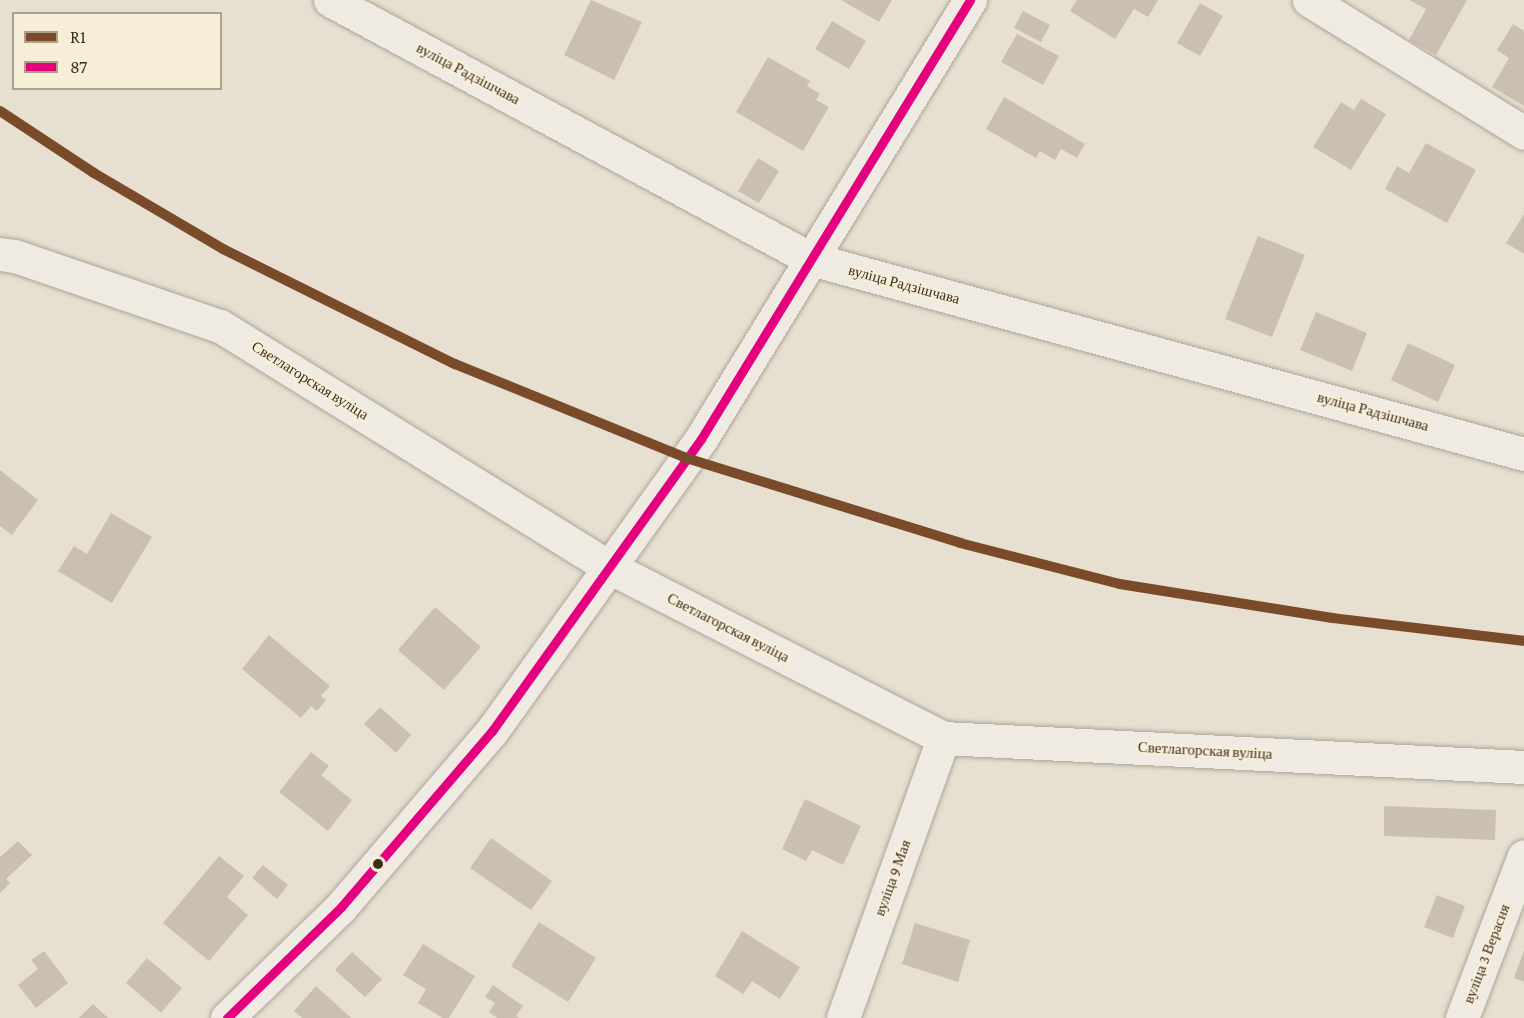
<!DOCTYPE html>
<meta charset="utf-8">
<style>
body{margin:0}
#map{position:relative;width:1524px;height:1018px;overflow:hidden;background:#e7e0d1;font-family:"Crimson Pro",serif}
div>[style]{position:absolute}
.building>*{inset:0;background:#cbbfb2}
.roads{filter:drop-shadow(0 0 2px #ada599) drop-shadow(0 0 2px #ada599)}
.minor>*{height:33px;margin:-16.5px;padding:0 16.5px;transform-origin:16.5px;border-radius:16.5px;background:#efebe3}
.secondary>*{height:33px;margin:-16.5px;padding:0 16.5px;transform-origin:16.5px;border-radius:16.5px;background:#efebe3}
.bus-1>*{height:9px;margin:-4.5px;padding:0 4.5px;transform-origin:4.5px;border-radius:4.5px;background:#e5007d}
.rail-1>*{height:10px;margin:-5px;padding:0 5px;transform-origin:5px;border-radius:5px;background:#7a4b2a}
.dots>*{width:16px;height:16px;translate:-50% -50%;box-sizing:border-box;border:3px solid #f7eed8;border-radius:50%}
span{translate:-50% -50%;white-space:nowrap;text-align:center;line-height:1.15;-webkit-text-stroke:5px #f7eed8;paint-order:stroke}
.street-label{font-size:15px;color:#3d2e20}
.legend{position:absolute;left:12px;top:12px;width:210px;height:78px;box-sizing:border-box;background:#f7eed8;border:2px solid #ada18e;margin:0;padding:8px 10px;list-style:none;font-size:18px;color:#3d2e20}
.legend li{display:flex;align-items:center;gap:12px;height:30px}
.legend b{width:30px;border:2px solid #ada18e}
</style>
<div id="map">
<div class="building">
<div style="clip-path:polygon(591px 0,642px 22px,614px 80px,564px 55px)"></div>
<div style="clip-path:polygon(841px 0,892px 0,879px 22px)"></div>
<div style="clip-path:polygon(1077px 0,1158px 0,1148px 17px,1134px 9px,1115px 39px,1070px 11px)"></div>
<div style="clip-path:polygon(1409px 0,1467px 0,1436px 55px,1409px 40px,1426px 9px)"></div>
<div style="clip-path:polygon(1200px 3px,1223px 16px,1200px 56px,1177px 43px)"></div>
<div style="clip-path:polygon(1023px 11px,1050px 25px,1041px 42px,1014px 28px)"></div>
<div style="clip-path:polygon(832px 21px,866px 41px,849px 69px,815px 49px)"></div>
<div style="clip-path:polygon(1513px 24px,1524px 31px,1524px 106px,1492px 87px,1509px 58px,1497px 50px)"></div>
<div style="clip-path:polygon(1017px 34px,1059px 56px,1043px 85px,1001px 62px)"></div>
<div style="clip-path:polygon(768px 57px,810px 81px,807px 86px,820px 94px,816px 100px,829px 107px,803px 151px,736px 112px)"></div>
<div style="clip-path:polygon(1004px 97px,1085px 144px,1077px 158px,1061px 149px,1055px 160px,1040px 151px,1036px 158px,986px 129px)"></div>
<div style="clip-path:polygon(1361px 99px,1386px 114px,1351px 170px,1313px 147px,1341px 102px,1354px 110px)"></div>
<div style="clip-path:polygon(1426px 143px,1476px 170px,1447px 223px,1385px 189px,1397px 166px,1409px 173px)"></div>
<div style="clip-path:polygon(758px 158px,779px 171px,759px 203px,738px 191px)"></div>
<div style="clip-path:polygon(1524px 214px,1524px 254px,1506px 243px)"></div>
<div style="clip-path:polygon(1258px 236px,1305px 255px,1272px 337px,1225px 319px)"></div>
<div style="clip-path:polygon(1316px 312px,1367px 333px,1352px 371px,1300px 350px)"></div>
<div style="clip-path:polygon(1408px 343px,1455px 365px,1438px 402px,1391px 380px)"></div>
<div style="clip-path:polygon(0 470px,38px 500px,12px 535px,0 526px)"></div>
<div style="clip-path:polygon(111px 513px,152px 537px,112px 603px,58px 571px,74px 546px,87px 554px)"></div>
<div style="clip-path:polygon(435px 607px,481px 647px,444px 690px,398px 650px)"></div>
<div style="clip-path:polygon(269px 635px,330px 686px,321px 696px,326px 700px,317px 711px,311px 706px,301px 718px,242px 669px)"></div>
<div style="clip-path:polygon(380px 707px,411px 735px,396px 753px,364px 724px)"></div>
<div style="clip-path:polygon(311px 752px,329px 766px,321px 775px,352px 800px,328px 831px,279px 792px)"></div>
<div style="clip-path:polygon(805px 799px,861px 826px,843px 865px,812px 850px,806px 861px,782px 849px)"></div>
<div style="clip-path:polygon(1384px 806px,1496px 810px,1495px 840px,1384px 836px)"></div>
<div style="clip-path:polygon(491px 838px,552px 881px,531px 910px,470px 868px)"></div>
<div style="clip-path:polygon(18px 841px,32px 855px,6px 879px,10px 883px,0 893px,0 857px)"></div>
<div style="clip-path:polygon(219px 856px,244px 876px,227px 897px,248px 915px,209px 961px,163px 923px)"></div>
<div style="clip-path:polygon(263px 865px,288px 885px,277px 899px,252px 878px)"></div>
<div style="clip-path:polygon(1437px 895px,1465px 906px,1453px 938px,1424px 927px)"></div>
<div style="clip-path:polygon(539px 922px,596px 958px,568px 1002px,511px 966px)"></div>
<div style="clip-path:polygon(915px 923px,970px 940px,958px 982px,902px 964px)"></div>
<div style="clip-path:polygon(742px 931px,800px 967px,780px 999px,752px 981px,743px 994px,715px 976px)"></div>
<div style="clip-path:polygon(423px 944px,475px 976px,449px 1018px,443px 1018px,418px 1003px,426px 989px,403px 975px)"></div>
<div style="clip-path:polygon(1524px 950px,1524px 982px,1514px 978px)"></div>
<div style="clip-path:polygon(44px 951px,68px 983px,36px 1008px,18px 985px,38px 969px,31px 960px)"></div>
<div style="clip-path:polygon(352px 952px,382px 979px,365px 997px,335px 970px)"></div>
<div style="clip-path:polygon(147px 958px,182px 988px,161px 1013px,126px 983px)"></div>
<div style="clip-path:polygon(493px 985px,523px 1006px,516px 1016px,520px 1018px,497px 1018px,489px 1012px,495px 1003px,485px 997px)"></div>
<div style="clip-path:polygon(316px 986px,351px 1018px,302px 1018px,294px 1011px)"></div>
<div style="clip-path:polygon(93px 1004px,108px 1018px,79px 1018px)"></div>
</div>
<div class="roads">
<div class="minor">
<div style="left:330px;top:0;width:546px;rotate:28.3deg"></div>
<div style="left:811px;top:259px;width:739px;rotate:15.3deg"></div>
<div style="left:1309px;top:0;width:253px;rotate:31.7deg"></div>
<div style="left:0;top:254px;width:15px;rotate:8deg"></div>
<div style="left:15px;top:256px;width:217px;rotate:18.9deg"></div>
<div style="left:220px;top:326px;width:460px;rotate:31.8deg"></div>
<div style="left:611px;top:568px;width:373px;rotate:27.1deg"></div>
<div style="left:943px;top:738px;width:582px;rotate:2.86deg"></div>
<div style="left:843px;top:1018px;width:297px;rotate:-70.3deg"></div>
<div style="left:1462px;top:1018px;width:173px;rotate:-69.1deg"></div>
</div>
<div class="secondary">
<div style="left:227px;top:1018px;width:159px;rotate:-44.2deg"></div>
<div style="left:341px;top:907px;width:232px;rotate:-49.4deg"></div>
<div style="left:492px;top:731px;width:359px;rotate:-54.4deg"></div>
<div style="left:701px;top:439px;width:515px;rotate:-58.5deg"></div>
</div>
</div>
<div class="bus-1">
<div style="left:227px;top:1018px;width:159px;rotate:-44.2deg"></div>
<div style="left:341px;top:907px;width:232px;rotate:-49.4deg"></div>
<div style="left:492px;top:731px;width:359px;rotate:-54.4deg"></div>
<div style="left:701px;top:439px;width:515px;rotate:-58.5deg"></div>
</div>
<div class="rail-1">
<div style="left:0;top:111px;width:113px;rotate:33.4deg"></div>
<div style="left:94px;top:173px;width:150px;rotate:30.5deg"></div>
<div style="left:223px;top:249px;width:259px;rotate:26.4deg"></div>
<div style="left:455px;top:364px;width:249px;rotate:22.1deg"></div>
<div style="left:686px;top:458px;width:287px;rotate:17.2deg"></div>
<div style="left:960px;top:543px;width:165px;rotate:14.4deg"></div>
<div style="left:1120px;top:584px;width:215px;rotate:9.1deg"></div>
<div style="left:1332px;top:618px;width:193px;rotate:6.8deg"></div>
</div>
<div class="dots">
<div style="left:378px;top:864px;background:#3d2e20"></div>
</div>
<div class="street-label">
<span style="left:468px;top:74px;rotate:28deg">вуліца Радзішчава</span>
<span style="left:904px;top:285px;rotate:15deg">вуліца Радзішчава</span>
<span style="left:310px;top:381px;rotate:32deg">Светлагорская вуліца</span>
<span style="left:1373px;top:412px;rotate:15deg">вуліца Радзішчава</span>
<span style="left:728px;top:628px;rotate:27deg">Светлагорская вуліца</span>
<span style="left:1205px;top:751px;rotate:3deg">Светлагорская вуліца</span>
<span style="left:893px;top:878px;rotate:-70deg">вуліца 9 Мая</span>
<span style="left:1487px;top:954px;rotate:-69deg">вуліца 3 Верасня</span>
</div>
<ul class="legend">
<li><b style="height:8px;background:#7a4b2a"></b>R1</li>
<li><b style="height:8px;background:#e5007d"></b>87</li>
</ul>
</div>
